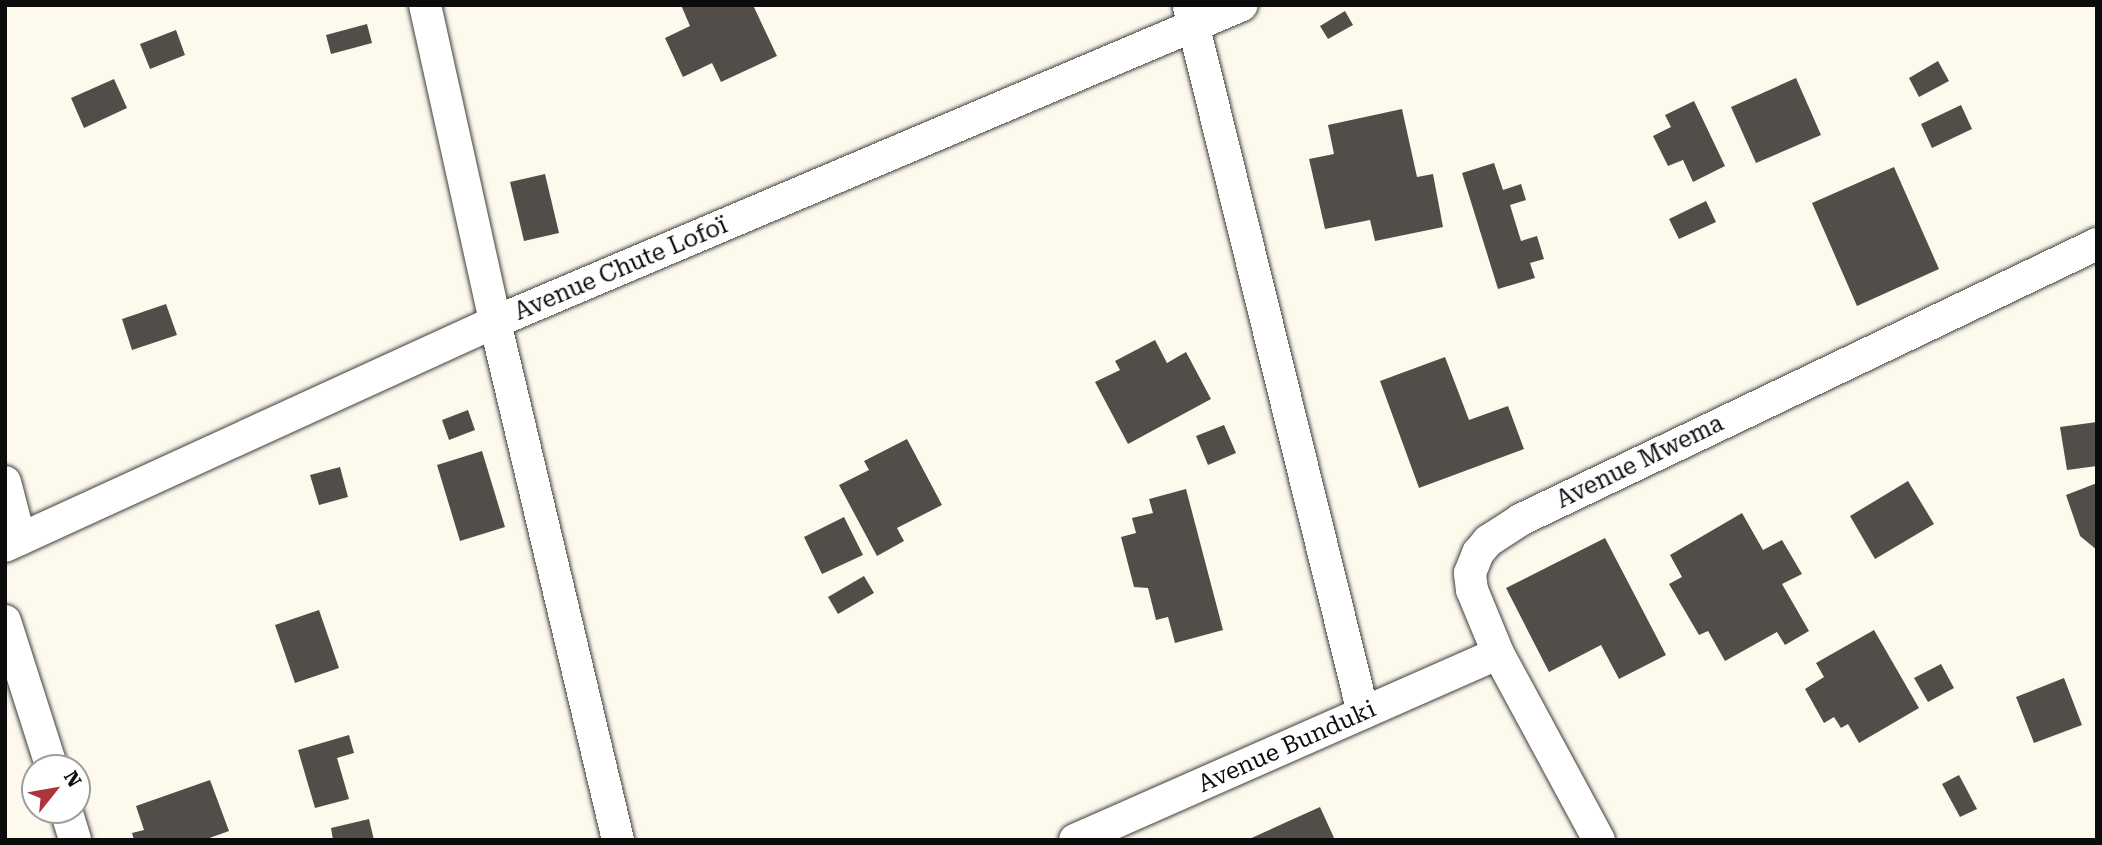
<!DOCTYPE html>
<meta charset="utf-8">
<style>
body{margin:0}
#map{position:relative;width:2102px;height:845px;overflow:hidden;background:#fdfaed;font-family:"Roboto Serif",serif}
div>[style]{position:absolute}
.building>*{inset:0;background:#534d4a}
.roads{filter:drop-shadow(0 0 2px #3f3f3f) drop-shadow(0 0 2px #3f3f3f)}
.street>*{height:32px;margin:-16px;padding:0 16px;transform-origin:16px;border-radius:16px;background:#fff}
span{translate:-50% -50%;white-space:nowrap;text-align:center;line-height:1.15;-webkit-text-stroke:7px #fff;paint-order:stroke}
.street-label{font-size:24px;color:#0c0c0c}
.frame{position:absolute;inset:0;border:7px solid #0c0c0c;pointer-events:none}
.north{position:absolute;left:21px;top:754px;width:70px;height:70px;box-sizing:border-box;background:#fff;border:2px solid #9e9e9e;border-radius:50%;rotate:59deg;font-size:19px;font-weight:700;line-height:28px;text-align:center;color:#0c0c0c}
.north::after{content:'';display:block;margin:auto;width:24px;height:32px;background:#ab353b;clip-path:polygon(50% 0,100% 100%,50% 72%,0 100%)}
</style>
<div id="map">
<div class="building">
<div style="clip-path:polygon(681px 5px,753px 5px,777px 56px,721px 82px,712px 63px,683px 77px,665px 38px,690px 26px)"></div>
<div style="clip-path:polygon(1345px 11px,1353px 25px,1328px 39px,1320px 26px)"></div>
<div style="clip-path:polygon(367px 24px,372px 43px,331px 54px,326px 35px)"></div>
<div style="clip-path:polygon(176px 30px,185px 55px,150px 69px,140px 44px)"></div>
<div style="clip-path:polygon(1938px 61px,1949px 81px,1919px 97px,1909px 78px)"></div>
<div style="clip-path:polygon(1796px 78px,1821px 135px,1756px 163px,1731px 107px)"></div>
<div style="clip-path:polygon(114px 79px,127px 108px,84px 128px,71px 98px)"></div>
<div style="clip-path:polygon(1694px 101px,1725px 166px,1693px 182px,1683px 160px,1668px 166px,1653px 136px,1671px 127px,1665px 115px)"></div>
<div style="clip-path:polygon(1961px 105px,1972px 129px,1932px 148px,1921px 124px)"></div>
<div style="clip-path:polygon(1402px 109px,1417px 177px,1433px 174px,1443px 227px,1375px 241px,1370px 220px,1325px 229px,1309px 159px,1334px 154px,1328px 125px)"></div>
<div style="clip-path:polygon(1494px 163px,1503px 190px,1521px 184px,1526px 200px,1510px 205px,1521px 241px,1537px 236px,1544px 259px,1530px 263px,1535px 278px,1498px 289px,1462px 173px)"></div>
<div style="clip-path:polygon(1894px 167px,1939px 269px,1857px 306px,1812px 203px)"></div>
<div style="clip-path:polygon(545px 174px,559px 233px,524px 241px,510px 182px)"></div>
<div style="clip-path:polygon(1706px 201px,1716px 222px,1679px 239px,1669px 219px)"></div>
<div style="clip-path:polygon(166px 304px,177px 335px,132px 350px,122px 319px)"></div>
<div style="clip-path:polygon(1155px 340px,1167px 363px,1186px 352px,1211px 399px,1128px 444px,1095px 382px,1120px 370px,1115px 361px)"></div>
<div style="clip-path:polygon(1445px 357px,1469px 420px,1508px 406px,1524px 449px,1419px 488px,1380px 381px)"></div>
<div style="clip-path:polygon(468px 410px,475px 430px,449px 440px,442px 420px)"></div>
<div style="clip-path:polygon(2097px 422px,2097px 466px,2067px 470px,2060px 427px)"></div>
<div style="clip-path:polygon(1224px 425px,1236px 453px,1208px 465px,1196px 436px)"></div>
<div style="clip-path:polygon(907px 439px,942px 505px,897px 528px,904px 541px,877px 556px,839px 485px,869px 470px,864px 461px)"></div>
<div style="clip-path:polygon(482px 451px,505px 527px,460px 541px,437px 465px)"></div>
<div style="clip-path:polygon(340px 467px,348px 497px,319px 505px,310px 475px)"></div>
<div style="clip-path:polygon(1908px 481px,1934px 524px,1875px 559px,1850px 516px)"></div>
<div style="clip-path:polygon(2097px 483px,2097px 550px,2080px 536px,2066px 495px)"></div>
<div style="clip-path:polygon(1186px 489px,1223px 630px,1175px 643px,1168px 617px,1156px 620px,1148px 588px,1134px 587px,1121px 537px,1136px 533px,1132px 518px,1153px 513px,1149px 499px)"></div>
<div style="clip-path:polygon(1742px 513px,1763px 550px,1782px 540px,1802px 574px,1782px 584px,1809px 631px,1785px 645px,1777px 632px,1725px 661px,1708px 631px,1699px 635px,1669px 584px,1682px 577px,1670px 555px)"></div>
<div style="clip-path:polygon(844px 517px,863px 555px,822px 574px,804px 537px)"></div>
<div style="clip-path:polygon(1605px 538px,1666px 655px,1619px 679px,1601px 645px,1549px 672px,1506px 588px)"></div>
<div style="clip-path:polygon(864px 576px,874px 593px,838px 614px,828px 597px)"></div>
<div style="clip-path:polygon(319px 610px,339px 668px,295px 683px,275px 625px)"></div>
<div style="clip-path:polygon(1874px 630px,1919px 708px,1859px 743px,1848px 724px,1841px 728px,1834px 717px,1824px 723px,1805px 689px,1824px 677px,1816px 663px)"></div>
<div style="clip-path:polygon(1941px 664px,1954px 688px,1928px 702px,1914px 678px)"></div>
<div style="clip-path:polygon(2064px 678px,2082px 725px,2034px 743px,2016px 697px)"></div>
<div style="clip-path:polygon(349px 735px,354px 753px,337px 758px,349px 799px,315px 808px,298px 750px)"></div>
<div style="clip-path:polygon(1959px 775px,1977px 809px,1960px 817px,1942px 784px)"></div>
<div style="clip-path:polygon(210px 780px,229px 831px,204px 840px,134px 840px,132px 833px,144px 830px,136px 806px)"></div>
<div style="clip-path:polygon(1320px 807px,1335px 840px,1247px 840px)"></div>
<div style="clip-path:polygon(369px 819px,374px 840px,333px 840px,331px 828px)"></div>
</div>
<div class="roads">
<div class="street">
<div style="left:425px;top:5px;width:325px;rotate:77.5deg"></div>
<div style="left:495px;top:322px;width:532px;rotate:76.64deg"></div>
<div style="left:1189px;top:7px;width:727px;rotate:76.15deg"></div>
<div style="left:5px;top:482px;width:59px;rotate:75.3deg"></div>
<div style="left:5px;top:546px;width:539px;rotate:-24.57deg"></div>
<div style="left:495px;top:322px;width:811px;rotate:-22.99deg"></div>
<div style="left:5px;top:621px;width:154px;rotate:72.3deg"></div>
<div style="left:66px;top:810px;width:31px;rotate:73deg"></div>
<div style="left:1075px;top:840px;width:462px;rotate:-23.8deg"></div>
<div style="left:1599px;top:840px;width:213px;rotate:-118.4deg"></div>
<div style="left:1498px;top:653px;width:68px;rotate:-112.4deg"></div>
<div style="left:1472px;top:590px;width:17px;rotate:-97deg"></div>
<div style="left:1470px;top:573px;width:22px;rotate:-68deg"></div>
<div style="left:1478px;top:553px;width:16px;rotate:-50deg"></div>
<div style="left:1488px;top:541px;width:38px;rotate:-33deg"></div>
<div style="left:1520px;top:520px;width:640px;rotate:-25.56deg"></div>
</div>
</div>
<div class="street-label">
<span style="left:621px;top:269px;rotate:-23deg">Avenue Chute Lofoï</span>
<span style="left:1640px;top:462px;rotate:-26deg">Avenue Mwema</span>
<span style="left:1287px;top:747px;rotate:-24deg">Avenue Bunduki</span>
</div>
<div class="frame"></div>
<div class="north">N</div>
</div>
